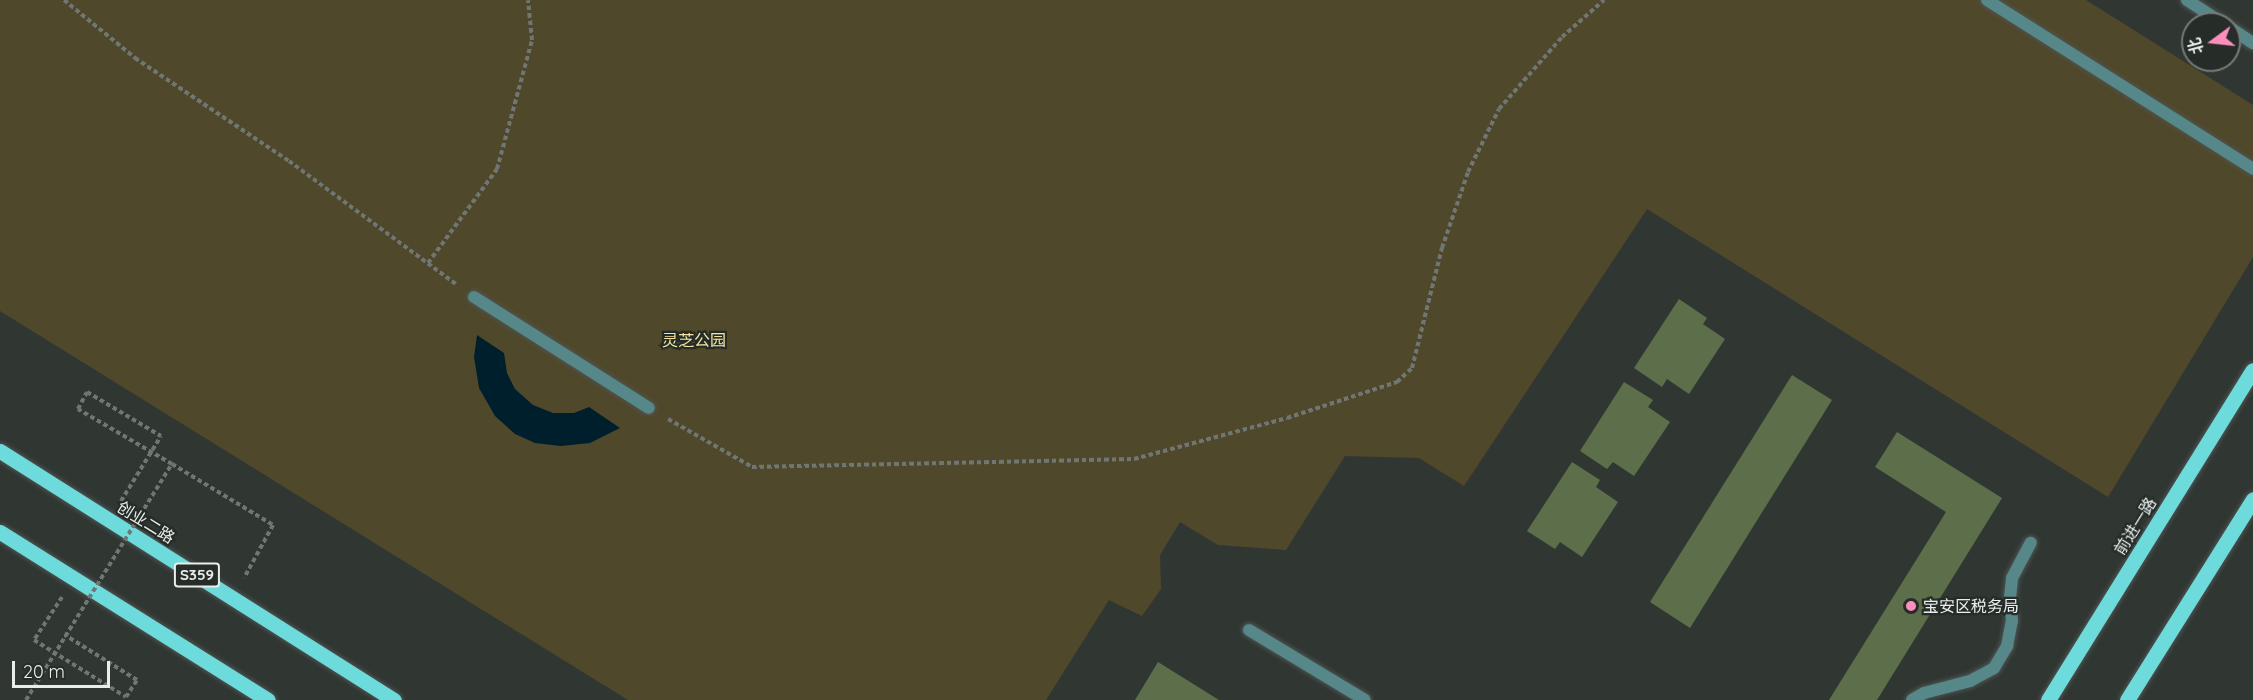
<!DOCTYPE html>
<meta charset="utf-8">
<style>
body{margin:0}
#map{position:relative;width:2253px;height:700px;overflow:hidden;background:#303733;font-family:Quicksand,"Noto Sans SC",sans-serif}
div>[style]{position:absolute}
.green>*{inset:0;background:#50482a}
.water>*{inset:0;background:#001f2c}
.building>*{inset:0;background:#5d6f4a}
.path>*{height:4px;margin-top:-2px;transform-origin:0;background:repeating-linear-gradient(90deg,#707673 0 4.5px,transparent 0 7.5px)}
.roads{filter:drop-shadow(0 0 2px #4e5451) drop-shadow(0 0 2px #4e5451)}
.lane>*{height:12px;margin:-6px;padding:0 6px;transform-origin:6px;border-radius:6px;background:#578889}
.street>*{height:12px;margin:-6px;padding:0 6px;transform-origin:6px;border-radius:6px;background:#578889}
.primary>*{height:15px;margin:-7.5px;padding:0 7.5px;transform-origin:7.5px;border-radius:7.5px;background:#6ddbdc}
.path-bridge>*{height:4px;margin-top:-2px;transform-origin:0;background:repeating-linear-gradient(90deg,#707673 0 4.5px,transparent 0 7.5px)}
.dots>*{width:16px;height:16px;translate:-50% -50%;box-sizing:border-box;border:3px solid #262d29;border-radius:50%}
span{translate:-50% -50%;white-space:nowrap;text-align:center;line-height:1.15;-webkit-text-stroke:4.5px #262d29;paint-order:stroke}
.shield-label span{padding:2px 4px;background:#262d29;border:2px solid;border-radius:4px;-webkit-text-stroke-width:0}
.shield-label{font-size:15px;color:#e9eeec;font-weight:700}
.park-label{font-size:16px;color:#f5e39f}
.street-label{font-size:16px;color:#e9eeec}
.poi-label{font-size:16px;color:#e9eeec}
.left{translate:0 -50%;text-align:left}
.north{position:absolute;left:2181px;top:12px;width:60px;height:60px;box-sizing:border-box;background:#262d29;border:2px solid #747a77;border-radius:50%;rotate:255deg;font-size:16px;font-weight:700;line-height:24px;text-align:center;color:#e9eeec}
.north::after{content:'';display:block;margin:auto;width:21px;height:27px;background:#fe8ebc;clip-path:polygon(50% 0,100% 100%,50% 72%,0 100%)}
.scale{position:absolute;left:12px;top:661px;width:98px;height:27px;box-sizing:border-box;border:3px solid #e9eeec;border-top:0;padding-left:8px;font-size:18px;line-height:21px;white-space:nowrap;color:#e9eeec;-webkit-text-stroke:4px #262d29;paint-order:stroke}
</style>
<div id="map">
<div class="green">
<div style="clip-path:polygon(0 0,2086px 0,2253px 105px,2253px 257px,2108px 497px,1647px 209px,1464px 486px,1419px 458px,1345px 456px,1286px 550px,1218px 545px,1180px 522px,1160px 555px,1161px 589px,1142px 616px,1109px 600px,1046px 700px,628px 700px,0 311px)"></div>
</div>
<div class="water">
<div style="clip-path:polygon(477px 335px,504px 353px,507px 373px,515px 389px,533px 405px,553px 413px,574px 413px,589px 407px,620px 428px,590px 443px,561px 446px,535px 443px,515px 434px,495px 416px,479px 388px,474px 357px)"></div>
</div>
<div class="building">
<div style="clip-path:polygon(1679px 299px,1707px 318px,1703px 324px,1725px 339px,1689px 394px,1667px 379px,1662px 387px,1634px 368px)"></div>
<div style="clip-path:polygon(1792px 375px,1832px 400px,1690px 628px,1650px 602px)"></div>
<div style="clip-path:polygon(1624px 382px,1653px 400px,1648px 407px,1670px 422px,1634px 476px,1613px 462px,1607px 469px,1580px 451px)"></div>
<div style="clip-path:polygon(1897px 432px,2002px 498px,1877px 700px,1829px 700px,1946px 512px,1875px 467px)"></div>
<div style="clip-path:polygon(1572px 462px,1600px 480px,1596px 487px,1618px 502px,1582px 557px,1560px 542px,1555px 549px,1527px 531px)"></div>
<div style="clip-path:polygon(1158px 662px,1219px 700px,1135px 700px)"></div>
</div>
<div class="path">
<div style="left:64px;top:0;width:92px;rotate:39.2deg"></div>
<div style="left:135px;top:58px;width:185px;rotate:33.8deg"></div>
<div style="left:289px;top:161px;width:207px;rotate:36.4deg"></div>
<div style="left:428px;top:263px;width:117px;rotate:-53.7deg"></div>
<div style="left:497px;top:169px;width:134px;rotate:-74.8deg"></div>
<div style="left:532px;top:40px;width:40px;rotate:-95.7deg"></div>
<div style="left:668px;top:419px;width:97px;rotate:29.7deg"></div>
<div style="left:752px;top:467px;width:382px;rotate:-1.2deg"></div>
<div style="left:1134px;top:459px;width:158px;rotate:-15deg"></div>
<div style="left:1287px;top:418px;width:116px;rotate:-18.1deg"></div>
<div style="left:1397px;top:382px;width:21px;rotate:-43deg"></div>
<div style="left:1412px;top:368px;width:124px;rotate:-76deg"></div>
<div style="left:1442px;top:248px;width:80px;rotate:-71.1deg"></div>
<div style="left:1468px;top:172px;width:70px;rotate:-63.8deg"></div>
<div style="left:1499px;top:109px;width:96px;rotate:-48.8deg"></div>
<div style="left:1562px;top:37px;width:56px;rotate:-41.4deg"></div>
<div style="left:172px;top:464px;width:118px;rotate:31.1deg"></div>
<div style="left:273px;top:525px;width:60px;rotate:118.7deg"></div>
<div style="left:121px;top:501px;width:76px;rotate:-58.4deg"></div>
<div style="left:62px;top:597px;width:51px;rotate:123.1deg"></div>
<div style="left:34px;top:640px;width:108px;rotate:31.8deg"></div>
<div style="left:126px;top:697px;width:20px;rotate:-57deg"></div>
<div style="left:137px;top:680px;width:85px;rotate:-148deg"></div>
</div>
<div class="roads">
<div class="lane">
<div style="left:474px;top:297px;width:207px;rotate:32.4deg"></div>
<div style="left:1249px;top:630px;width:135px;rotate:31.1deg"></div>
<div style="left:1912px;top:700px;width:14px;rotate:-30deg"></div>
<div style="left:1924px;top:693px;width:48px;rotate:-14.6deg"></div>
<div style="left:1970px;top:681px;width:27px;rotate:-28deg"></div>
<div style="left:1994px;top:668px;width:26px;rotate:-59deg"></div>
<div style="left:2007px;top:646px;width:25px;rotate:-79deg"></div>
<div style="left:2012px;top:621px;width:23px;rotate:-95deg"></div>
<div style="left:2010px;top:598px;width:20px;rotate:-84deg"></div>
<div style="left:2012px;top:578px;width:40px;rotate:-62deg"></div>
</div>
<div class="street">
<div style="left:1987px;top:0;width:315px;rotate:32.4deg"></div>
<div style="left:2187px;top:0;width:44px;rotate:33deg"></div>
<div style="left:2229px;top:27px;width:29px;rotate:34deg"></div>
</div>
<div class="primary">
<div style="left:0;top:451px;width:466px;rotate:32.3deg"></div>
<div style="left:0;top:532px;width:316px;rotate:32.1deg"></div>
<div style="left:2048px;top:700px;width:388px;rotate:-58.2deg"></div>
<div style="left:2127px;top:700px;width:237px;rotate:-57.9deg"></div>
</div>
</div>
<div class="path-bridge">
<div style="left:26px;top:700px;width:278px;rotate:-58.3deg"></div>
<div style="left:172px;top:464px;width:109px;rotate:-149.7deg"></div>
<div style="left:78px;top:409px;width:19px;rotate:-62deg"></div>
<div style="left:87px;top:392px;width:86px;rotate:30.7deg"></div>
</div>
<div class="dots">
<div style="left:1911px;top:606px;background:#fe8ebc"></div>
</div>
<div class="shield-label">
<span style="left:197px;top:575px">S359</span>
</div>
<div class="park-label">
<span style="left:694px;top:340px">灵芝公园</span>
</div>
<div class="street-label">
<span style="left:146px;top:522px;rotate:32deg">创业二路</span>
<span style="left:2135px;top:526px;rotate:-58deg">前进一路</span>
</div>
<div class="poi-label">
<span class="left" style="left:1923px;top:606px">宝安区税务局</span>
</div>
<div class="north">北</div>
<div class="scale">20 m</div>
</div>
